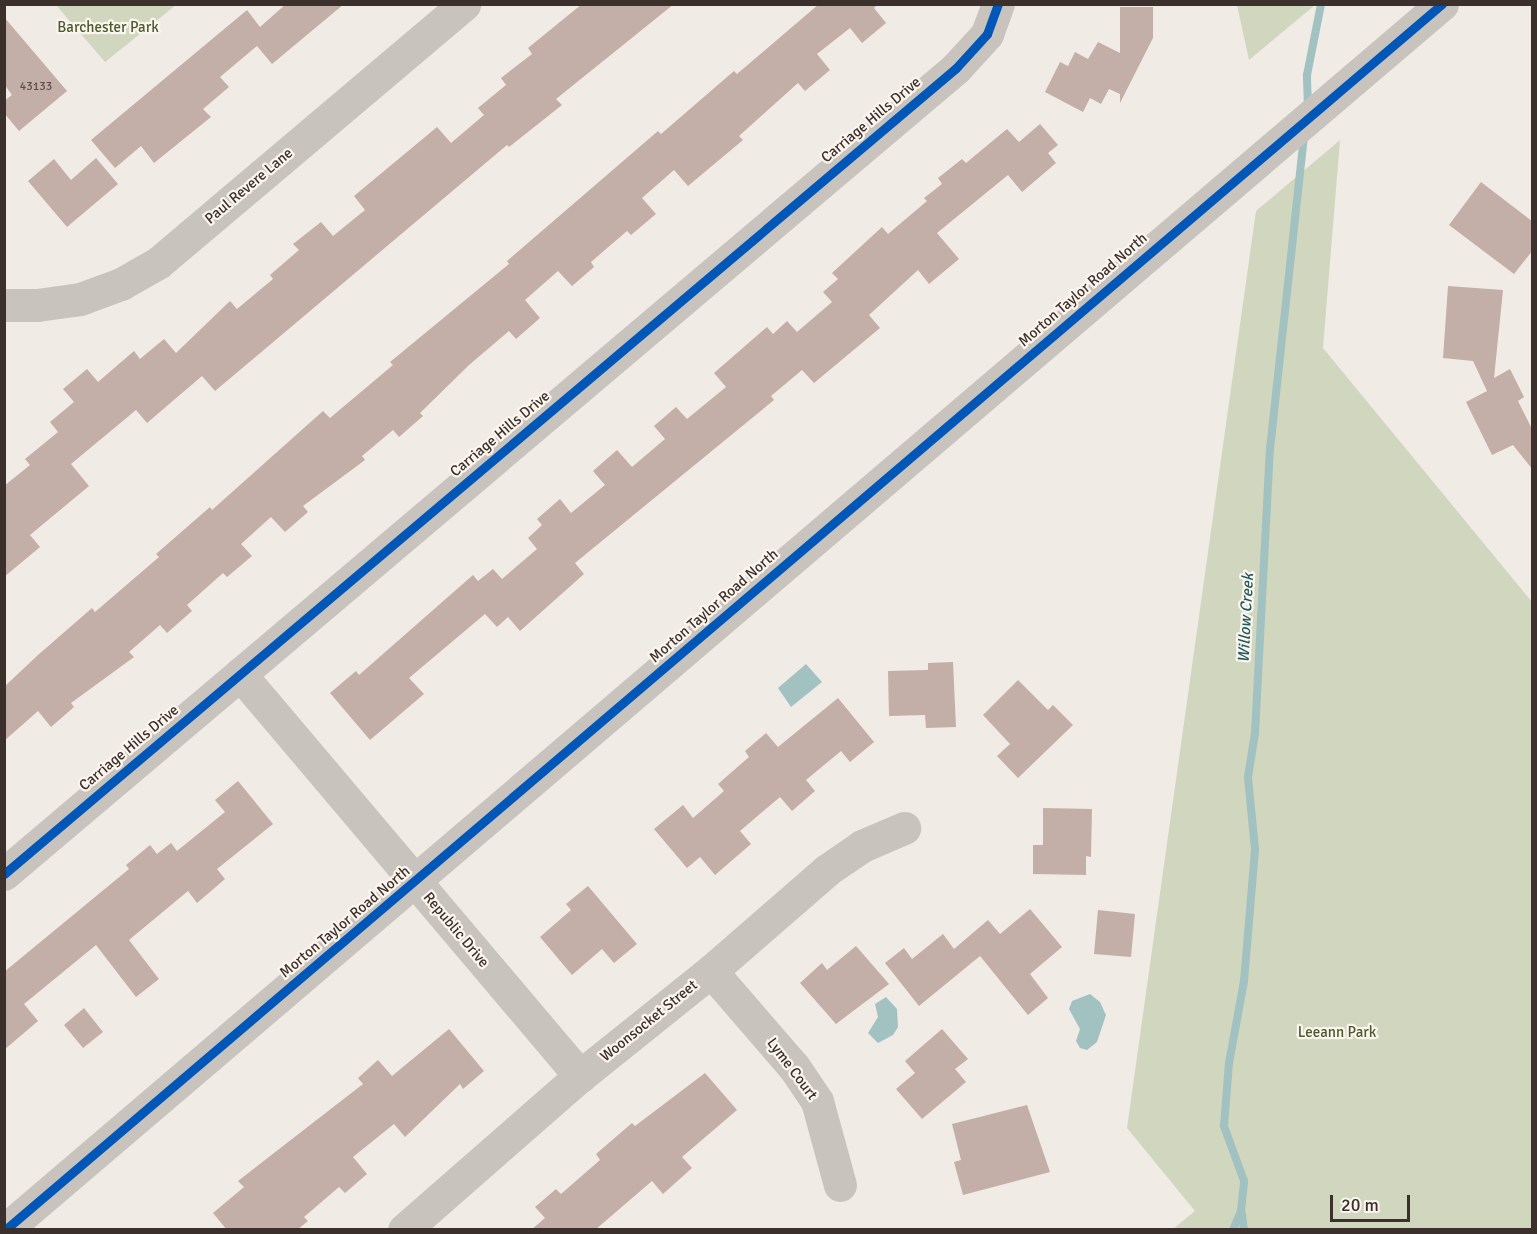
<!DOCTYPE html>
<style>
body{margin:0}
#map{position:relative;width:1537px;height:1234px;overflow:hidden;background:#f0ebe5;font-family:Signika,sans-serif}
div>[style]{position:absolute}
.green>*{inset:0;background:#d1d6bf}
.water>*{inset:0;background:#a1c2c1}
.stream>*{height:8px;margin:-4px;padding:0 4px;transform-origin:4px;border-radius:4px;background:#a1c2c1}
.building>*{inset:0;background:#c3afa7}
.minor>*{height:33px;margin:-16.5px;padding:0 16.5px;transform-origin:16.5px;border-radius:16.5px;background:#c9c3be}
.cycleway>*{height:9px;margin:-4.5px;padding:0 4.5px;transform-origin:4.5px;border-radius:4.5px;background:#0057b8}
span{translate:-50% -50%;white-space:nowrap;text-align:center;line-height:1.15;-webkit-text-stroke:4.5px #fbf5ee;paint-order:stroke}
.number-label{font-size:12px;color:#5d504a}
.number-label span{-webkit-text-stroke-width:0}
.park-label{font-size:15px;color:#4a5a2e}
.street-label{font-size:15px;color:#3b302b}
.water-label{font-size:16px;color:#1f5a5e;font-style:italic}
.frame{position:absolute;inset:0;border:6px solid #3b302b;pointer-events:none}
.scale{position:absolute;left:1330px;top:1195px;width:80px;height:27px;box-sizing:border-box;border:3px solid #3b302b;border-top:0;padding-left:8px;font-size:18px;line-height:21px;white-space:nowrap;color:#3b302b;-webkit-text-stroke:4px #fbf5ee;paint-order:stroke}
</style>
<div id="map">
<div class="green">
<div style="clip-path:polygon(56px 5px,176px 5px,105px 62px)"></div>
<div style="clip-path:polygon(1237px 5px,1237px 4px,1315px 5px,1249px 60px)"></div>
<div style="clip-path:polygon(1340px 140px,1323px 348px,1532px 602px,1532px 1229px,1173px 1229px,1195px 1211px,1127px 1128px,1256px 211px)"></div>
</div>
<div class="water">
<div style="clip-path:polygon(806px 664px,822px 682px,791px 707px,778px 688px)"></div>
<div style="clip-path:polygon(1090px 994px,1100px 1002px,1106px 1015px,1097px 1042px,1087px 1050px,1080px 1048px,1076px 1041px,1080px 1029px,1069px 1009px,1072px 1001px)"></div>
<div style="clip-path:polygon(886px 997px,897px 1009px,898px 1027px,893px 1035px,878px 1043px,868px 1033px,878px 1017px,875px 1004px)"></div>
</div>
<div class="stream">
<div style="left:1308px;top:107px;width:32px;rotate:-92deg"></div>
<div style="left:1307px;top:75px;width:72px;rotate:-78.8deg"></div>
<div style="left:1242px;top:1214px;width:16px;rotate:83deg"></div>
<div style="left:1233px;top:1230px;width:21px;rotate:-67deg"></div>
<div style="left:1241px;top:1211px;width:30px;rotate:-84deg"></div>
<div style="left:1244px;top:1181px;width:59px;rotate:-110deg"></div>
<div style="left:1224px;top:1126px;width:63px;rotate:-85.5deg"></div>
<div style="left:1229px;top:1063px;width:83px;rotate:-79.6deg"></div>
<div style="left:1244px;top:981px;width:132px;rotate:-85.2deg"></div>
<div style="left:1255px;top:849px;width:72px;rotate:-95.6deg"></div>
<div style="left:1248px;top:777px;width:45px;rotate:-81deg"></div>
<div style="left:1255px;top:733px;width:284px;rotate:-87deg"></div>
<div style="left:1270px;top:449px;width:316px;rotate:-83.8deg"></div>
</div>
<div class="building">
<div style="clip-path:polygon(286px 4px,344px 4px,272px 64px,257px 46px,220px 77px,229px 87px,203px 109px,211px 117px,154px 163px,141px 146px,115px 168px,91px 140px,247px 10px,260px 27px)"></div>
<div style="clip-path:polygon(582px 4px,674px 4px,556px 99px,562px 105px,509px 147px,507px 145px,215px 391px,202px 376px,147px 423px,136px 410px,71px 464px,89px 486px,30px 535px,40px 547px,4px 577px,4px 486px,30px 465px,25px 459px,58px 432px,50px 422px,74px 402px,63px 389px,87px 369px,98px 382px,134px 351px,140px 359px,164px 339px,176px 353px,230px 301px,237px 309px,273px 279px,270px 275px,299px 250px,293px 244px,321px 222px,333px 236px,365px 210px,354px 196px,437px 127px,451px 143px,484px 115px,478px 108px,506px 85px,501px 78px,532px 54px,528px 48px)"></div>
<div style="clip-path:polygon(819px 4px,878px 4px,874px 8px,886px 23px,862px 43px,850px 28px,817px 54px,830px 70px,805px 91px,798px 83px,739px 136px,743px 140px,688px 186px,674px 170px,642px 198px,656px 214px,631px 235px,627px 231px,591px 262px,594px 267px,572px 286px,558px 271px,525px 300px,540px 318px,516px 339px,509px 331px,469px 365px,420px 413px,423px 416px,399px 437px,393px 430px,362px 456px,365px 460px,303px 506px,308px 512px,285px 532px,271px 517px,241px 544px,252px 556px,227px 577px,223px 573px,187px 605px,192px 611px,167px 633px,160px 625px,129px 652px,134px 657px,71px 703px,74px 707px,51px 727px,38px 711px,4px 741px,4px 687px,38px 655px,92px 608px,95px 612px,159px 557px,156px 554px,210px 507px,212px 510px,323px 411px,330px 418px,393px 365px,390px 362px,509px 264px,507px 261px,658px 131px,661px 134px,734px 71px,737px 74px)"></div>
<div style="clip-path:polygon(1120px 7px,1153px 7px,1153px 38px,1120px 103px,1120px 94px,1109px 89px,1101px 104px,1090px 98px,1083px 112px,1045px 92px,1060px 62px,1068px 66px,1075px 52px,1088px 59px,1098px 42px,1120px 53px)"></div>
<div style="clip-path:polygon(4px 17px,67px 91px,19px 131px,4px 113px,4px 101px,12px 95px,4px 84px)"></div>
<div style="clip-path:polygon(1040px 124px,1058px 145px,1048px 153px,1056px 163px,1022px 192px,1008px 175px,937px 233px,959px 259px,929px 284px,918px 270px,869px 315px,880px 328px,814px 383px,802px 370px,771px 396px,774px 400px,575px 563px,584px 574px,520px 631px,508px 617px,497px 627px,485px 614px,409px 678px,424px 694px,370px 740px,330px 693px,356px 671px,359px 675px,473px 575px,478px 581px,493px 569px,502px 579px,537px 549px,528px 538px,542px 525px,537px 519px,560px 499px,571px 513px,605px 485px,593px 471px,617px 450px,632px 467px,665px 439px,654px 426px,676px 407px,687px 419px,726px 387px,714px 373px,767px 327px,773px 334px,787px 321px,797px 332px,832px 302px,823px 292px,838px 279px,832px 273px,882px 227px,888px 234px,927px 201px,924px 198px,942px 184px,938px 178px,962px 159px,966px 163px,1007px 129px,1019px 142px)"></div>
<div style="clip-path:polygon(96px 158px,118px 184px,67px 227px,28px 181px,54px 159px,71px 180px)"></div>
<div style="clip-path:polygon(1481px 182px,1533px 222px,1533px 250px,1514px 274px,1449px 225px)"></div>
<div style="clip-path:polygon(1448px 286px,1503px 290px,1494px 378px,1510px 369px,1524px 397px,1518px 401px,1533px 431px,1533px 470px,1513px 445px,1492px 455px,1466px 402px,1487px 391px,1473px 361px,1443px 358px)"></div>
<div style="clip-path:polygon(953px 662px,956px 727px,926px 728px,925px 715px,889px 716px,888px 671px,928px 670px,928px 663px)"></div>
<div style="clip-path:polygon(1018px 680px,1048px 710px,1053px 705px,1073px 725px,1018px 778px,997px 756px,1010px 744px,983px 715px)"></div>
<div style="clip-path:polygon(838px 698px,874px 742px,850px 762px,841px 751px,806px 780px,815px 791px,792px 811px,780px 797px,740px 831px,751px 844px,715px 875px,700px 857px,687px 868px,654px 829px,683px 805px,693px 818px,724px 791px,718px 784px,749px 757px,745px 751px,766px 733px,778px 747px)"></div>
<div style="clip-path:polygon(238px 781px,273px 824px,217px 869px,225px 879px,197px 903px,188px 891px,129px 940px,159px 979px,136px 997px,96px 945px,24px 1004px,38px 1021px,4px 1050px,4px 972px,129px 869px,126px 865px,150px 845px,157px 854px,171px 843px,177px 851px,225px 812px,215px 800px)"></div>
<div style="clip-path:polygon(1043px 808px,1092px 809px,1091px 857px,1086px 856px,1086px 875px,1033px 874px,1033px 845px,1043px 845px)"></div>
<div style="clip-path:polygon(588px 886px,637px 944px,614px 963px,602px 949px,572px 975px,540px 937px,571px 910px,566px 904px)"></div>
<div style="clip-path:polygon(1030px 909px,1062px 947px,1030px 974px,1048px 998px,1028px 1015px,980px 956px,919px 1006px,885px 963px,904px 948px,912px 959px,943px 934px,954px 949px,988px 920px,1000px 934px)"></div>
<div style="clip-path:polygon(1098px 910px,1135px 914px,1131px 957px,1094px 954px)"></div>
<div style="clip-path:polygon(856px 946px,889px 984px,836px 1024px,800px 983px,822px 963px,827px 970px)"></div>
<div style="clip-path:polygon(84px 1008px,103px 1032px,83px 1048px,64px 1025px)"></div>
<div style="clip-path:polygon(449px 1029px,484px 1071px,463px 1089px,460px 1084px,405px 1137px,394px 1124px,353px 1157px,367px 1174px,345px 1193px,339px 1187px,304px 1217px,308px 1221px,297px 1230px,227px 1230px,213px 1213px,244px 1187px,238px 1181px,363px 1084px,358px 1078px,378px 1060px,392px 1076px)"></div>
<div style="clip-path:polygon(942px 1029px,968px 1059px,955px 1069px,966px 1082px,922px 1119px,896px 1089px,915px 1073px,905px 1061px)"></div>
<div style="clip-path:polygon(705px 1073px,737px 1110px,682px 1157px,692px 1168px,663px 1194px,652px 1181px,595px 1230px,531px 1230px,545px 1218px,535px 1207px,556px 1189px,561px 1194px,600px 1160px,596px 1154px,632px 1123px,635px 1126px)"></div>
<div style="clip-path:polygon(1027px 1105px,1050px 1172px,963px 1195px,954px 1162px,961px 1160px,952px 1124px)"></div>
</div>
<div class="minor">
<div style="left:4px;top:305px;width:33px"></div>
<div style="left:37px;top:305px;width:43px;rotate:-7.9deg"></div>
<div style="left:80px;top:299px;width:44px;rotate:-20.1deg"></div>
<div style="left:121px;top:284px;width:43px;rotate:-29.6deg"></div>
<div style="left:158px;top:263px;width:401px;rotate:-40.2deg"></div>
<div style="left:240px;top:674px;width:527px;rotate:49.78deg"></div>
<div style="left:4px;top:874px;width:1247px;rotate:-40.25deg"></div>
<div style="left:956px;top:68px;width:46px;rotate:-47.6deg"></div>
<div style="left:987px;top:34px;width:32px;rotate:-70deg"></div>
<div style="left:711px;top:971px;width:127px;rotate:49.2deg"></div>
<div style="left:794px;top:1067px;width:41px;rotate:55.9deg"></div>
<div style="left:817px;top:1101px;width:87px;rotate:74.7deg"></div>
<div style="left:5px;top:1230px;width:1889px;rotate:-40.47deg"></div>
<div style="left:404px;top:1230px;width:234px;rotate:-41.2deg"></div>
<div style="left:580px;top:1076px;width:168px;rotate:-38.7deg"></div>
<div style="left:711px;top:971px;width:154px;rotate:-41deg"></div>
<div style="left:827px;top:870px;width:42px;rotate:-34.4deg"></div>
<div style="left:862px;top:846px;width:46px;rotate:-23.2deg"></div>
</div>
<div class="cycleway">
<div style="left:4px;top:874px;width:1247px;rotate:-40.25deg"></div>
<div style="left:956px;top:68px;width:46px;rotate:-47.6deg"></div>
<div style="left:987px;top:34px;width:32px;rotate:-70deg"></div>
<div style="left:5px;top:1230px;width:1889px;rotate:-40.47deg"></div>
</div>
<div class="number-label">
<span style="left:36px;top:87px">43133</span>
</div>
<div class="park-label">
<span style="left:108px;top:28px">Barchester Park</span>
<span style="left:1337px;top:1033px">Leeann Park</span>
</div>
<div class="street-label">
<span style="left:871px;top:120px;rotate:-40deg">Carriage Hills Drive</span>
<span style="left:249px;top:186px;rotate:-40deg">Paul Revere Lane</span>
<span style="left:1083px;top:290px;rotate:-41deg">Morton Taylor Road North</span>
<span style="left:500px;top:434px;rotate:-40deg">Carriage Hills Drive</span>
<span style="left:714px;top:606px;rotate:-41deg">Morton Taylor Road North</span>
<span style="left:129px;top:748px;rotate:-40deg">Carriage Hills Drive</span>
<span style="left:345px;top:922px;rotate:-40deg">Morton Taylor Road North</span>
<span style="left:456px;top:930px;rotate:50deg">Republic Drive</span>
<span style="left:649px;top:1021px;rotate:-39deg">Woonsocket Street</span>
<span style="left:792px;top:1069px;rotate:53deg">Lyme Court</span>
</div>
<div class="water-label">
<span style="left:1246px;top:618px;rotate:-87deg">Willow Creek</span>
</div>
<div class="frame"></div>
<div class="scale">20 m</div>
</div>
